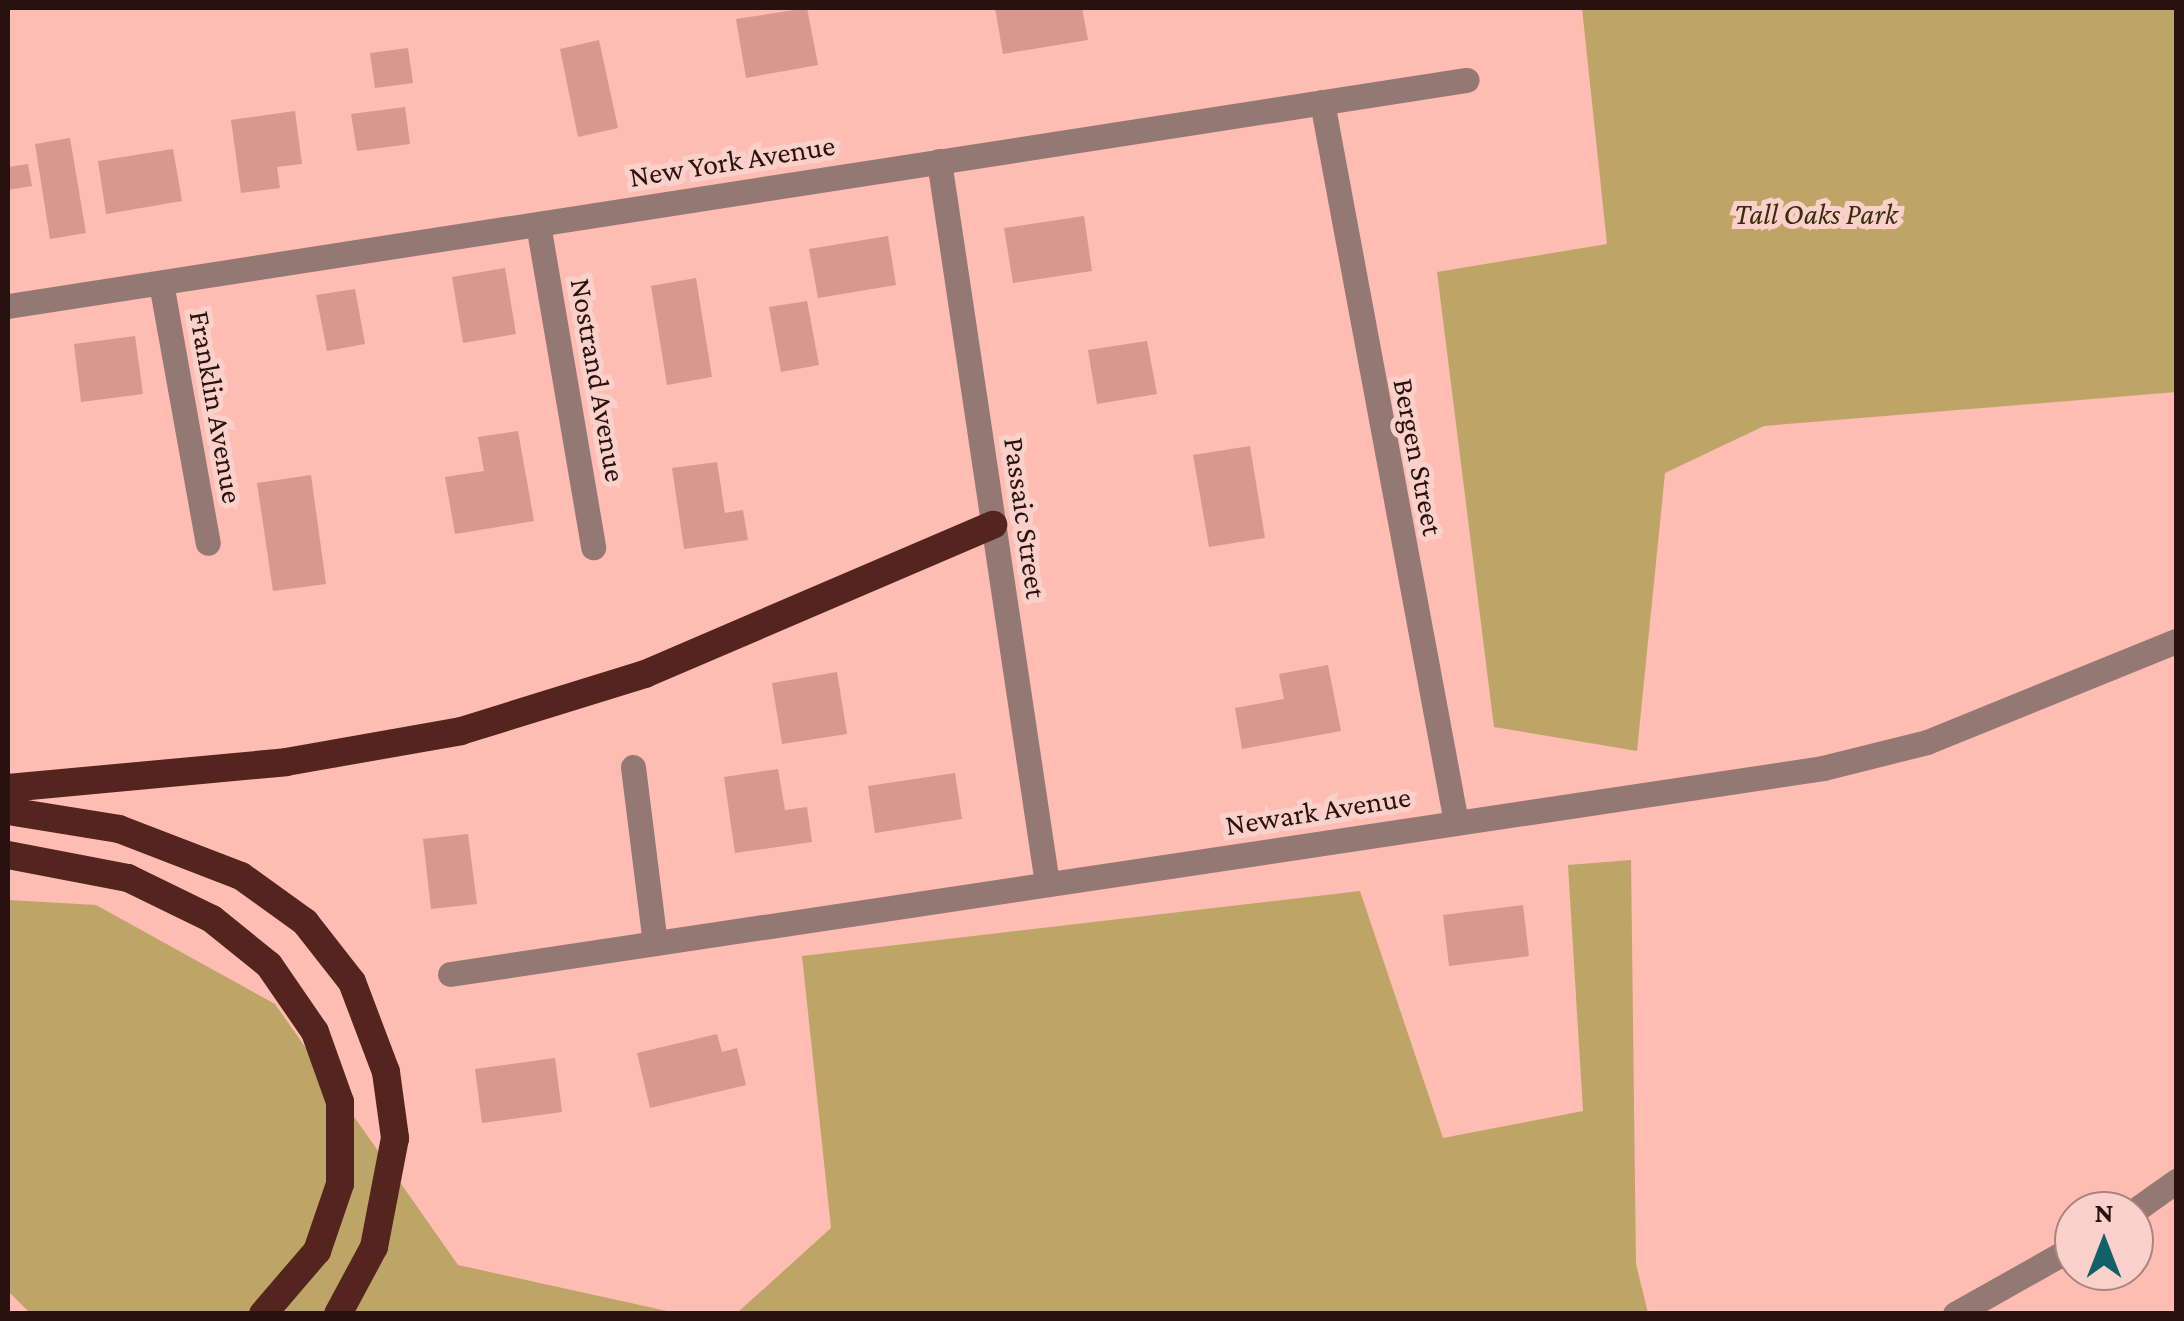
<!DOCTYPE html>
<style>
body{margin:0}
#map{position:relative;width:2184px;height:1321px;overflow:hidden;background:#febcb2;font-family:"Crimson Pro",serif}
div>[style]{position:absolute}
.green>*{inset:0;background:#bda568}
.building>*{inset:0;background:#d8988f}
.minor>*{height:25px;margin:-12.5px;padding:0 12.5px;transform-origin:12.5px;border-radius:12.5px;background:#947874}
.trunk>*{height:28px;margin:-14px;padding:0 14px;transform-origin:14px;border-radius:14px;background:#54241e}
span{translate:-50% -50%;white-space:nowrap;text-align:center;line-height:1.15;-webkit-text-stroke:10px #fad1ca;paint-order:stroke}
.street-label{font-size:30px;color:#28110e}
.park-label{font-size:30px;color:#392d0c;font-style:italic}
.frame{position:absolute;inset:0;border:10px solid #28110e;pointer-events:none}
.north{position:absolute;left:2054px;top:1191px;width:100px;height:100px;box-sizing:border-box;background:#fad1ca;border:2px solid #a6847f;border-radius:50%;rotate:0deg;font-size:28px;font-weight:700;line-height:40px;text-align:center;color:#28110e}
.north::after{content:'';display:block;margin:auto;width:35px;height:45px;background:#12606a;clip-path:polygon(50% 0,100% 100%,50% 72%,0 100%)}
</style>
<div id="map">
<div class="green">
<div style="clip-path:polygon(1582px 8px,2176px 8px,2176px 392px,1764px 426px,1665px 473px,1637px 751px,1494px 727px,1437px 272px,1607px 244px)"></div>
<div style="clip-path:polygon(1631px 860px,1636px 1264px,1648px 1313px,737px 1313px,831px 1228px,802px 956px,1360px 891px,1443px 1138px,1583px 1111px,1568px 865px)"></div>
<div style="clip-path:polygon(8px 900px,96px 905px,275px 1004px,458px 1265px,676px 1313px,30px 1313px,8px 1291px)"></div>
</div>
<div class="building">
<div style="clip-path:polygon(807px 8px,818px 65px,746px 78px,736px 19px)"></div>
<div style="clip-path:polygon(995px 8px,1082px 8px,1088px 40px,1003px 54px)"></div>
<div style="clip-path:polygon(599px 40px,618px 128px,578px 137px,560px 49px)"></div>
<div style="clip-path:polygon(408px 48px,413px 83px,375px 88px,370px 53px)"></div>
<div style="clip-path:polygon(405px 107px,410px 144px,357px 151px,351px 114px)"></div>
<div style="clip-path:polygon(295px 111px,302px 164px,277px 167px,280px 188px,241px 193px,231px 120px)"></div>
<div style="clip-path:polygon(70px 138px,86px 233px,50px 239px,35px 144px)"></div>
<div style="clip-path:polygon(173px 149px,182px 201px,106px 214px,98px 161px)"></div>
<div style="clip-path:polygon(28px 164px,32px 186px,8px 190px,8px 167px)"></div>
<div style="clip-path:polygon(1084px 216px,1092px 271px,1013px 283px,1004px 228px)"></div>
<div style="clip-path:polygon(888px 236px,896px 285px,818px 298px,809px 249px)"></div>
<div style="clip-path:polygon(505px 268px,516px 334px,463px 343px,452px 277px)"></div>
<div style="clip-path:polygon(696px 278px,712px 377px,667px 385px,651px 286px)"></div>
<div style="clip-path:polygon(355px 289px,365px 344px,327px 351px,316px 295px)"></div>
<div style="clip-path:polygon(807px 301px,819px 365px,781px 372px,769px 307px)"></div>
<div style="clip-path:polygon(135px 336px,143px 394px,81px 402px,74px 344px)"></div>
<div style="clip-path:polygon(1147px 341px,1157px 394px,1097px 404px,1088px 350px)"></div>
<div style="clip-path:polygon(518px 431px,534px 521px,455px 534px,445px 477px,484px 471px,478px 437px)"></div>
<div style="clip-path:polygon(1250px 446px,1265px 538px,1209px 547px,1193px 455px)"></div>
<div style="clip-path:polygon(717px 462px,725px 513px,743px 510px,748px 540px,684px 549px,672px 468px)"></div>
<div style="clip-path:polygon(311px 475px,326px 584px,273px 591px,257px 483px)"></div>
<div style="clip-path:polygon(1328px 665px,1341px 731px,1242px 749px,1235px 708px,1284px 699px,1279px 674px)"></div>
<div style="clip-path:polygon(837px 672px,847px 734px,782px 744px,772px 683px)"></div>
<div style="clip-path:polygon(778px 769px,785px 810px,807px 807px,812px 842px,735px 853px,724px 777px)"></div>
<div style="clip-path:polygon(955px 773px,962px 819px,875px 833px,868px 786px)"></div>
<div style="clip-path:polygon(468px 834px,477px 904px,431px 909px,423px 839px)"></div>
<div style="clip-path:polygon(1523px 905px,1529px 956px,1449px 966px,1443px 915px)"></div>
<div style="clip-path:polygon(717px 1034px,722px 1052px,737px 1048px,746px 1085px,650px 1108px,637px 1053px)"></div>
<div style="clip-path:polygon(555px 1058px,562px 1112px,482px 1123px,475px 1069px)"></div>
</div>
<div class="minor">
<div style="left:1322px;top:102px;width:732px;rotate:79.46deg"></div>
<div style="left:939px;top:161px;width:731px;rotate:81.5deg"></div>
<div style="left:538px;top:224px;width:328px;rotate:80.3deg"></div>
<div style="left:161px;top:283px;width:264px;rotate:79.8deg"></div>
<div style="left:8px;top:306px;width:1476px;rotate:-8.81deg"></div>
<div style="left:633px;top:767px;width:177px;rotate:82.9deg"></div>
<div style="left:450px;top:974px;width:1388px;rotate:-8.53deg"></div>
<div style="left:1823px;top:768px;width:107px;rotate:-14deg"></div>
<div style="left:1927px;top:742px;width:269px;rotate:-22.1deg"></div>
<div style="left:2134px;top:1211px;width:52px;rotate:-35.5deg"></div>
<div style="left:1955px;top:1314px;width:137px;rotate:-29.4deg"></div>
</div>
<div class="trunk">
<div style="left:8px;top:788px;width:279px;rotate:-5.3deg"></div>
<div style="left:286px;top:762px;width:178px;rotate:-10deg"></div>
<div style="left:461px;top:731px;width:193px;rotate:-17.2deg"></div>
<div style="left:645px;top:674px;width:379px;rotate:-23.2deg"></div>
<div style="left:8px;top:811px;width:112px;rotate:9.2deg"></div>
<div style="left:119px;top:829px;width:131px;rotate:21.1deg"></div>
<div style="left:241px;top:876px;width:79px;rotate:35.7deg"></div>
<div style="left:305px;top:922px;width:76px;rotate:51.9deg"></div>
<div style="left:352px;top:982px;width:96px;rotate:69.3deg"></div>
<div style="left:386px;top:1072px;width:67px;rotate:82.2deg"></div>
<div style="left:395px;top:1138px;width:111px;rotate:100.9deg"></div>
<div style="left:374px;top:1247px;width:76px;rotate:118.2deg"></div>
<div style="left:8px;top:855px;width:122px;rotate:10.9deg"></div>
<div style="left:128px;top:878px;width:93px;rotate:26deg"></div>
<div style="left:212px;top:919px;width:73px;rotate:38.9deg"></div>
<div style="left:269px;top:965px;width:81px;rotate:55.5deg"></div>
<div style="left:315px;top:1032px;width:74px;rotate:70.3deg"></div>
<div style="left:340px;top:1102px;width:82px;rotate:90deg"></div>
<div style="left:340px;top:1184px;width:71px;rotate:108.9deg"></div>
<div style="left:317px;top:1251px;width:83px;rotate:130.6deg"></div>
</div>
<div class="street-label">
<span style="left:732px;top:161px;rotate:-9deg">New York Avenue</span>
<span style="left:598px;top:380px;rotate:80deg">Nostrand Avenue</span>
<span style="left:216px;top:407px;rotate:80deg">Franklin Avenue</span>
<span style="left:1418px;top:457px;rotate:79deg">Bergen Street</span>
<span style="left:1025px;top:518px;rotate:82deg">Passaic Street</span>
<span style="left:1318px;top:811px;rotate:-9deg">Newark Avenue</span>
</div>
<div class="park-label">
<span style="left:1816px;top:214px">Tall Oaks Park</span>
</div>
<div class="frame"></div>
<div class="north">N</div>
</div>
